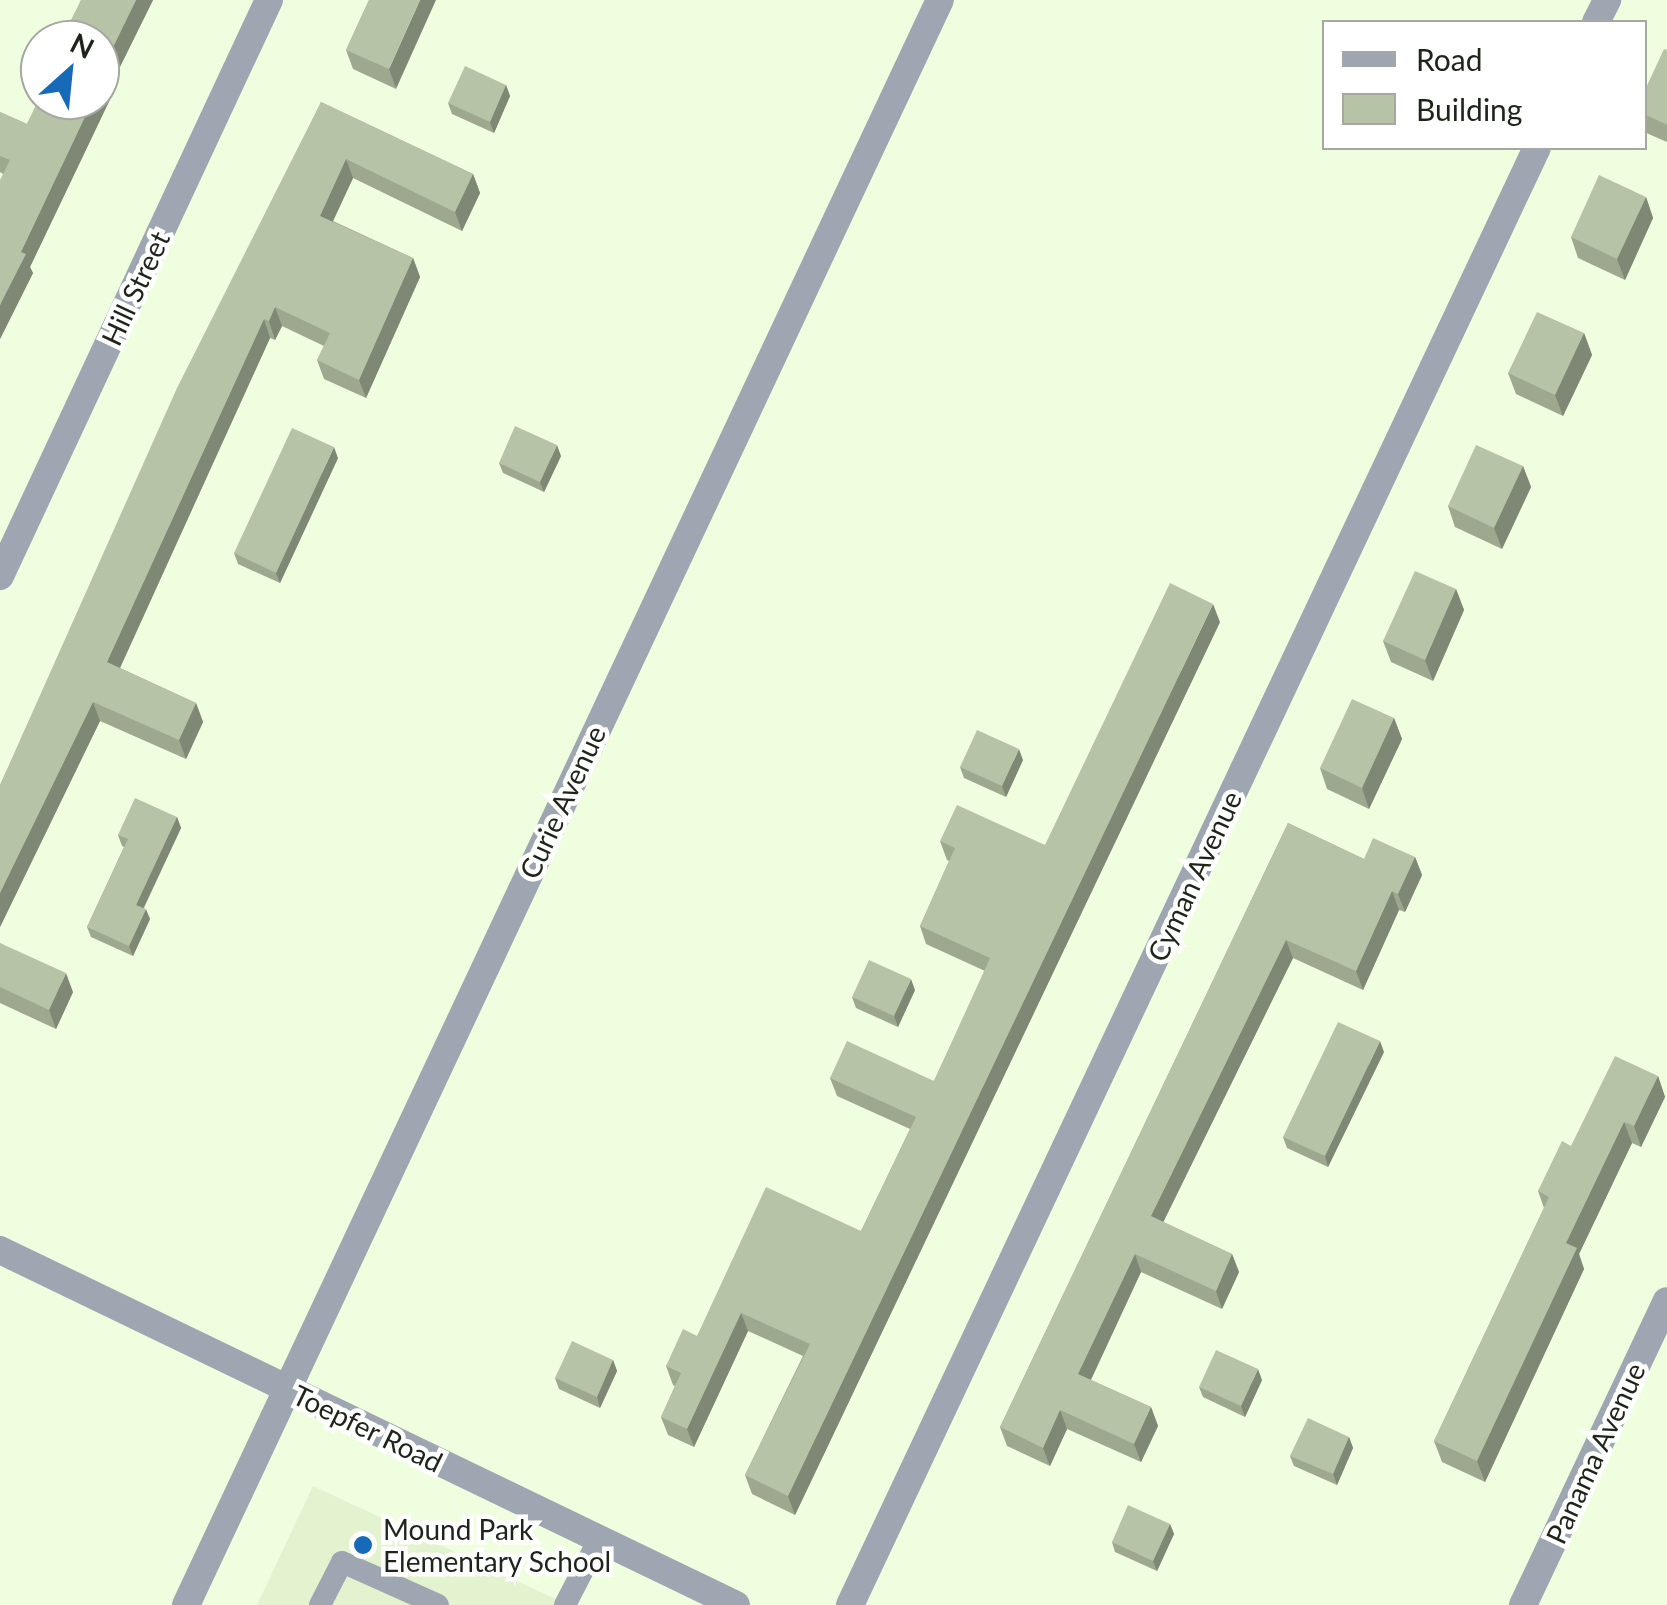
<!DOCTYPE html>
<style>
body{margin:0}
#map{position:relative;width:1667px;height:1605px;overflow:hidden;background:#f0fee0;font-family:Lato,sans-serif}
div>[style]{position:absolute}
.built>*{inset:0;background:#e3f3cf}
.service>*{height:22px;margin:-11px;padding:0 11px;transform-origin:11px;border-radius:11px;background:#9da6b1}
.minor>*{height:28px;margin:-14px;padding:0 14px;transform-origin:14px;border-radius:14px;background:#9da6b1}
.tertiary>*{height:28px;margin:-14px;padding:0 14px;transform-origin:14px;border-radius:14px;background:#9da6b1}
.wall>*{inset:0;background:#9da88f}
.shaded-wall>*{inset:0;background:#7f8874}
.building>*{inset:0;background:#b6c3a6}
.dots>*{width:28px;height:28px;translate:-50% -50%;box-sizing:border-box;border:5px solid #fff;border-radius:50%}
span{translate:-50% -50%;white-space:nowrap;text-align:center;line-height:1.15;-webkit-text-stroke:9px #fff;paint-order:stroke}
.street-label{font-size:28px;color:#1f241a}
.poi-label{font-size:28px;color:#1f241a}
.left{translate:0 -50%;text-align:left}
.legend{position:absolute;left:1322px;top:20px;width:325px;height:130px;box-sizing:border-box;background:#fff;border:2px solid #a5a7a3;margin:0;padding:12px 18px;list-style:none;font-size:30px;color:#1f241a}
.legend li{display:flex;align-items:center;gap:20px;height:50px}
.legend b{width:50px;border:2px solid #a5a7a3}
.north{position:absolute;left:20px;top:20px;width:100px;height:100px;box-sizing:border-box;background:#fff;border:2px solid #a5a7a3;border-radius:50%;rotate:27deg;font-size:28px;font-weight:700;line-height:40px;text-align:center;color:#1f241a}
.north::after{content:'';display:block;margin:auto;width:35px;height:45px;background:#166ab8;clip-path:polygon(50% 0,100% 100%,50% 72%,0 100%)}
</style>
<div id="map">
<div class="built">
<div style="clip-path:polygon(313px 1486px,569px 1605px,257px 1605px)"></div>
</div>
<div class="service">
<div style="left:320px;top:1605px;width:48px;rotate:-62.9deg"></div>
<div style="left:342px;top:1562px;width:105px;rotate:24.1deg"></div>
<div style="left:565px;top:1605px;width:74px;rotate:-62.7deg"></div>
</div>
<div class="minor">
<div style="left:1596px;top:22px;width:25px;rotate:-63deg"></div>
<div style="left:0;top:576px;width:636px;rotate:-64.97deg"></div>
<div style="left:186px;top:1605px;width:1773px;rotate:-64.84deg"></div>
<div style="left:850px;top:1605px;width:1611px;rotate:-64.76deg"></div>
<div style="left:1523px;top:1605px;width:336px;rotate:-64.7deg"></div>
</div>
<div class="tertiary">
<div style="left:0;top:1250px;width:817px;rotate:25.75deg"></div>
</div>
<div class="wall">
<div style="clip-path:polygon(81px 0,153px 0,111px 85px,114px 91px,30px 267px,33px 273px,0 339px,3px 174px,0 172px,0 112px,27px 124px,40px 100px)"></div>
<div style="clip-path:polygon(369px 0,396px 89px,353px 69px,346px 50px)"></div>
<div style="clip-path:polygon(1667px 50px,1667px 142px,1644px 132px,1644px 92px)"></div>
<div style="clip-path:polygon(506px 85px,510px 96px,494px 133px,452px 114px,448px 103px)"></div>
<div style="clip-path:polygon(321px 102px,473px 174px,480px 193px,462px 231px,353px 178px,333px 221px,413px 258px,420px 277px,366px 398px,324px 379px,317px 360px,324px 346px,282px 326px,275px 340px,270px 338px,120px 668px,196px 703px,203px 722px,186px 759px,100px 721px,0 927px,0 785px)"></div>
<div style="clip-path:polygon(1646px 197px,1653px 218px,1625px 280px,1578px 258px,1571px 237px)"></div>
<div style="clip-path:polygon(1584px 333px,1592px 355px,1563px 416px,1516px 394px,1508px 373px)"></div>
<div style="clip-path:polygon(561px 456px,544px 492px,503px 473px,499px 463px)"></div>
<div style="clip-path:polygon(338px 458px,280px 583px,238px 564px,234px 553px)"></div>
<div style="clip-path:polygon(1523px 466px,1531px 487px,1502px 549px,1455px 527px,1448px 506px)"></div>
<div style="clip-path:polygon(1456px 589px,1464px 610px,1433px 681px,1391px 662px,1383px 641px)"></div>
<div style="clip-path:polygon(1220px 622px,795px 1515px,752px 1494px,745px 1475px,803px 1356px,748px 1331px,694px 1447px,668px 1435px,661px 1417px,675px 1386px,673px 1385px,666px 1366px,697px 1336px,861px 1231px,910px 1129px,837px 1096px,830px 1078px,934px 1081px,985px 971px,926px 944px,920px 926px,949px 861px,947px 860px,940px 841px,1045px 845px)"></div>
<div style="clip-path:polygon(1394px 718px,1402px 739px,1369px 809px,1327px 789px,1320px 768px)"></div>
<div style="clip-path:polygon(1023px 760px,1006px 797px,964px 778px,960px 767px)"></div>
<div style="clip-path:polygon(177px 817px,181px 828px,144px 908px,150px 919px,133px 956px,91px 937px,87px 927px,124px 847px,122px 846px,118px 835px)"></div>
<div style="clip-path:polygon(1288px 823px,1364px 859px,1415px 857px,1422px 875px,1405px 912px,1399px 910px,1363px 990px,1293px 958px,1163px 1222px,1232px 1254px,1239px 1272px,1222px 1309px,1141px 1272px,1091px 1380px,1151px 1407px,1158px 1426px,1141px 1462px,1067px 1429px,1050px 1466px,1007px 1446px,1000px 1427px)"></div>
<div style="clip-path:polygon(0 943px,73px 992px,56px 1029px,0 1003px)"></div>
<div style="clip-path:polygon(915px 990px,898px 1027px,856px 1008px,852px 997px)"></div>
<div style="clip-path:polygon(1384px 1052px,1328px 1167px,1287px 1148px,1283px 1137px)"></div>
<div style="clip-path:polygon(1658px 1076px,1665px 1097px,1641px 1147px,1632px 1143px,1579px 1254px,1584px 1269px,1485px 1482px,1442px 1462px,1434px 1441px,1544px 1208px,1538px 1191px,1571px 1146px)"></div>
<div style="clip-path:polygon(613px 1360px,617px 1371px,600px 1408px,559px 1389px,555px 1378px)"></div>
<div style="clip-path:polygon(1262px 1380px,1245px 1417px,1203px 1397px,1199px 1387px)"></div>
<div style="clip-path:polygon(1349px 1437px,1353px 1448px,1337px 1485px,1294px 1466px,1290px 1456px)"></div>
<div style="clip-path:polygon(1170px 1524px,1174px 1534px,1157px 1571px,1115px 1552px,1112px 1542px)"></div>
</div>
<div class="shaded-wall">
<div style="clip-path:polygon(136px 0,153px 0,111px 85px,114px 91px,30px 267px,33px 273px,0 339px,0 305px,21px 252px,93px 100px,100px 100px,102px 70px)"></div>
<div style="clip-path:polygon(420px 0,436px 0,396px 89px,389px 69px)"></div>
<div style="clip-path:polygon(506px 85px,510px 96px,494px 133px,490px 122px)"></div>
<div style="clip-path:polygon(346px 159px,353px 178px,327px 234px,320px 216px)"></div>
<div style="clip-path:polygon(473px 174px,480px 193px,462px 231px,455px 212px)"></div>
<div style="clip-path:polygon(1646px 197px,1653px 218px,1625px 280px,1617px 259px)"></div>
<div style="clip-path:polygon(413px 258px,420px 277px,366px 398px,359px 380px)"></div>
<div style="clip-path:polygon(275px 307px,282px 326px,275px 340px,269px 321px)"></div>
<div style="clip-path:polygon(264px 319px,270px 338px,114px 681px,107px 662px)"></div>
<div style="clip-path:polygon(1584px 333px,1592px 355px,1563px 416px,1555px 395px)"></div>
<div style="clip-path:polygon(557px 445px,561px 456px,544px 492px,540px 482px)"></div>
<div style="clip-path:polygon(334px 447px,338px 458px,280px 583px,276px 573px)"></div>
<div style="clip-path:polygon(1523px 466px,1531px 487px,1502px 549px,1494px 528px)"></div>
<div style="clip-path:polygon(1456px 589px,1464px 610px,1433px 681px,1425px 660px)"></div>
<div style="clip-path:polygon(1213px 604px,1220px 622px,795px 1515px,788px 1496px)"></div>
<div style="clip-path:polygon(93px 702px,100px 721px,0 927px,0 893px)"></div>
<div style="clip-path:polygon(196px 703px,203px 722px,186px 759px,179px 740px)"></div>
<div style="clip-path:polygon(1394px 718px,1402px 739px,1369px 809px,1362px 788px)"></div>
<div style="clip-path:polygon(1019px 749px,1023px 760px,1006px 797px,1002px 786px)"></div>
<div style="clip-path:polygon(177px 817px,181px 828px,140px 915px,136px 905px)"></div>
<div style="clip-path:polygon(1415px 857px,1422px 875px,1405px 912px,1398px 894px)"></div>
<div style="clip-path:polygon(1392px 891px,1399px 910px,1363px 990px,1356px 971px)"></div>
<div style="clip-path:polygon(146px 909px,150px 919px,133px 956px,129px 946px)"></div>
<div style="clip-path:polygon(1286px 940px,1293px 958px,1157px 1235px,1151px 1216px)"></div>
<div style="clip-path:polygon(66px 973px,73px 992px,56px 1029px,49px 1010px)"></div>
<div style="clip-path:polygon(911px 979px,915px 990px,898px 1027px,894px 1016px)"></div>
<div style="clip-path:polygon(1380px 1041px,1384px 1052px,1328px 1167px,1325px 1156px)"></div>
<div style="clip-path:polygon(1658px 1076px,1665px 1097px,1641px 1147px,1634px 1126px)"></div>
<div style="clip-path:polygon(1624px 1122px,1632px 1143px,1579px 1254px,1584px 1269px,1485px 1482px,1477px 1461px,1566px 1243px)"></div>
<div style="clip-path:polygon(1135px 1254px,1141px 1272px,1085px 1392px,1078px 1374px)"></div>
<div style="clip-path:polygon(1232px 1254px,1239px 1272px,1222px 1309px,1216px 1291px)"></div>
<div style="clip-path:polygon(741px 1313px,748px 1331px,694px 1447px,687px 1429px)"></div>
<div style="clip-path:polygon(613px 1360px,617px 1371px,600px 1408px,597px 1397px)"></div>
<div style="clip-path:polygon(1258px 1369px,1262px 1380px,1245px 1417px,1241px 1406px)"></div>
<div style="clip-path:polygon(1151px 1407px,1158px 1426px,1141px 1462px,1134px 1444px)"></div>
<div style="clip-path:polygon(1060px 1410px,1067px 1429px,1050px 1466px,1043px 1448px)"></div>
<div style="clip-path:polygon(1349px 1437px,1353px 1448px,1337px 1485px,1333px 1474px)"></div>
<div style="clip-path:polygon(1170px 1524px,1174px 1534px,1157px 1571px,1153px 1561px)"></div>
</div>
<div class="building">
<div style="clip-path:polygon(81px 0,136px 0,102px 70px,106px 72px,100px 85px,100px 40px,61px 40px)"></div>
<div style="clip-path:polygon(369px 0,420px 0,389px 69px,346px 50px)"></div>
<div style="clip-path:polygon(1664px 49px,1667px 50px,1667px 125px,1644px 114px,1644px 92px)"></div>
<div style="clip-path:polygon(465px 66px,506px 85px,490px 122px,448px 103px)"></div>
<div style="clip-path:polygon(40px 96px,40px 100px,93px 100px,21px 252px,26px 254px,0 305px,0 180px,10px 160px,0 156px,0 112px,27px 124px)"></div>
<div style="clip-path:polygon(321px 102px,473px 174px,455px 212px,346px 159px,320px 216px,413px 258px,359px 380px,317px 360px,330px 333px,275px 307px,269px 321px,264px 319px,107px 662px,196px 703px,179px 740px,93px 702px,0 893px,0 785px,177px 388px)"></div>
<div style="clip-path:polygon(1599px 175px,1646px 197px,1617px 259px,1571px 237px)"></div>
<div style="clip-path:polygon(1537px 312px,1584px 333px,1555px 395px,1508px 373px)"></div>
<div style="clip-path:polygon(515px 426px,557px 445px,540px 482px,499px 463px)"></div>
<div style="clip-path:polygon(292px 428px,334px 447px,276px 573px,234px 553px)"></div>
<div style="clip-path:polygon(1476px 445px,1523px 466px,1494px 528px,1448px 506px)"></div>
<div style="clip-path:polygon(1415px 571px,1456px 589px,1425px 660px,1383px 641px)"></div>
<div style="clip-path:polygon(1170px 583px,1213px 604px,788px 1496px,745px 1475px,810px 1344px,741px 1313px,687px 1429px,661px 1417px,681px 1373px,666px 1366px,683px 1329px,697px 1336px,766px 1187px,861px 1231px,916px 1117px,830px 1078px,847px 1041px,934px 1081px,990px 958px,920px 926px,955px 848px,940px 841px,957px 805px,1045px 845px)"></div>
<div style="clip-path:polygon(1352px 699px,1394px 718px,1362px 788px,1320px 768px)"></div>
<div style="clip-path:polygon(977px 730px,1019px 749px,1002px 786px,960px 767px)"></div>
<div style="clip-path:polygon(135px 798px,177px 817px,136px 905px,146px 909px,129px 946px,87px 927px,128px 839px,118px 835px)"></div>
<div style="clip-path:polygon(1288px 823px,1364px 859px,1373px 838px,1415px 857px,1398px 894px,1392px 891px,1356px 971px,1286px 940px,1151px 1216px,1232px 1254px,1216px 1291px,1135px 1254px,1078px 1374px,1151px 1407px,1134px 1444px,1060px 1410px,1043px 1448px,1000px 1427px)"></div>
<div style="clip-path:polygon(0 943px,66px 973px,49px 1010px,0 987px)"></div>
<div style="clip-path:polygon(869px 960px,911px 979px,894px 1016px,852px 997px)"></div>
<div style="clip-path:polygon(1338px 1022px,1380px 1041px,1325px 1156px,1283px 1137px)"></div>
<div style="clip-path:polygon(1615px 1056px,1658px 1076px,1634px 1126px,1624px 1122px,1566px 1243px,1577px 1248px,1477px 1461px,1434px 1441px,1549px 1197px,1538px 1191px,1562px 1141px,1571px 1146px)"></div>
<div style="clip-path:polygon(572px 1341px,613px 1360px,597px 1397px,555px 1378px)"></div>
<div style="clip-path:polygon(1216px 1350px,1258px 1369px,1241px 1406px,1199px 1387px)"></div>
<div style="clip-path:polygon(1308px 1418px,1349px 1437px,1333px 1474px,1290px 1456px)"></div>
<div style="clip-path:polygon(1128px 1505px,1170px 1524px,1153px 1561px,1112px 1542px)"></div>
</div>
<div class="dots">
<div style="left:363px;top:1545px;background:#166ab8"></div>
</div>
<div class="street-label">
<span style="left:135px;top:288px;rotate:-65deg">Hill Street</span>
<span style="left:562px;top:802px;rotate:-65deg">Curie Avenue</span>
<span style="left:1194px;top:876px;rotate:-65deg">Cyman Avenue</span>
<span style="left:368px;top:1428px;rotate:26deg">Toepfer Road</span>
<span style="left:1595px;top:1453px;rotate:-65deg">Panama Avenue</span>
</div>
<div class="poi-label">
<span class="left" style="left:383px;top:1545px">Mound Park<br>Elementary School</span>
</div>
<ul class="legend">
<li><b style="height:12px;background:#9da6b1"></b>Road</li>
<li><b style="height:28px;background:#b6c3a6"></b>Building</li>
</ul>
<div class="north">N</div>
</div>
